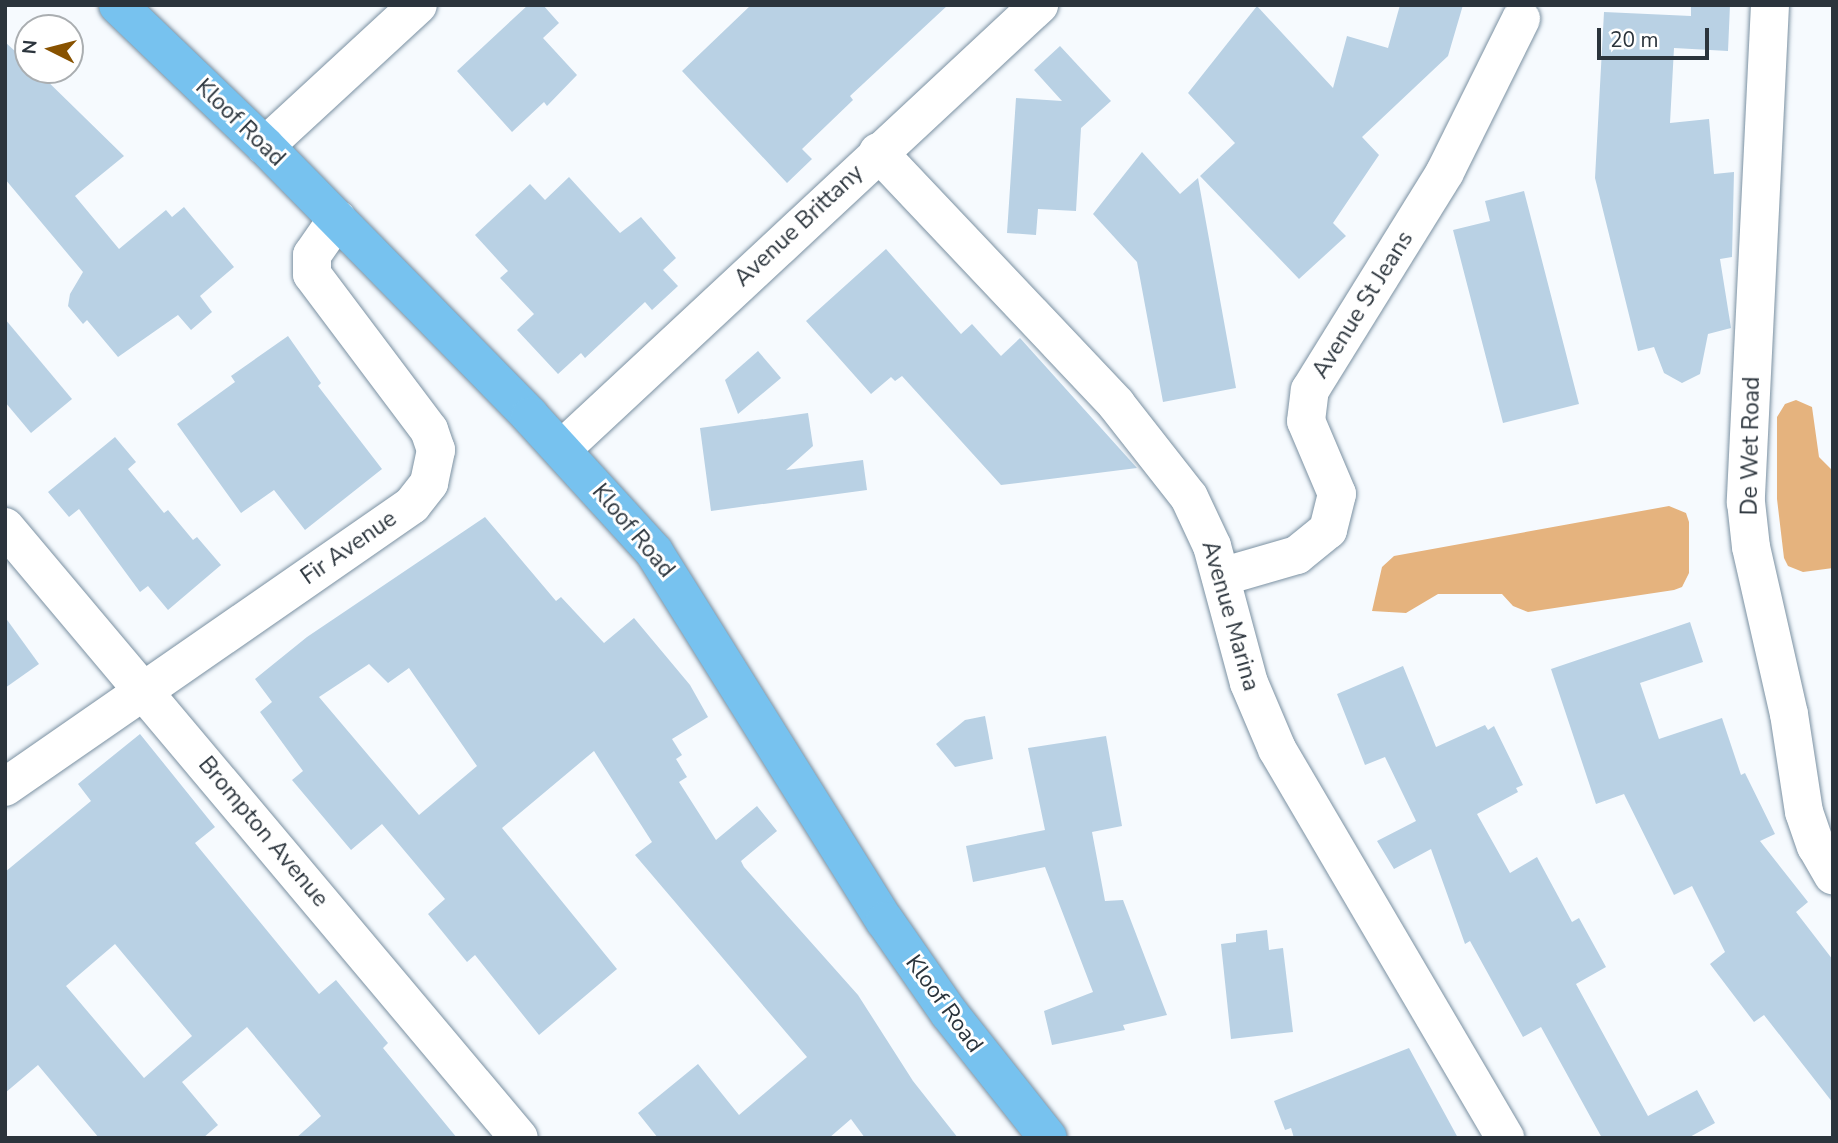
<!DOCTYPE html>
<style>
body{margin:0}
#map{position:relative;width:1838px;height:1143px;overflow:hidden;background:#f6fafe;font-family:"Nunito Sans",sans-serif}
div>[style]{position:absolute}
.forest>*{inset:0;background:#e5b37e}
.building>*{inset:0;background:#b9d1e4}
.roads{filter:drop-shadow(0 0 2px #7b91a2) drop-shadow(0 0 2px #7b91a2)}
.minor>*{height:38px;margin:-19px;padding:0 19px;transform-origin:19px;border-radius:19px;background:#fff}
.major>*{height:38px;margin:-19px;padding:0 19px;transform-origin:19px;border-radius:19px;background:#77c2ef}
span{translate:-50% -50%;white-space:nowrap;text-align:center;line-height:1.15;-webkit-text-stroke:6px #fff;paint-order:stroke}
.street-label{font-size:23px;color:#2b343c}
.frame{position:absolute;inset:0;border:7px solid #2b343c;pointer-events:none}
.north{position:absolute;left:14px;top:14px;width:70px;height:70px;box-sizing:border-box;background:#fff;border:2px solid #aaaeb1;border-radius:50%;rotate:276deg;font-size:19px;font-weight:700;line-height:28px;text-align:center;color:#2b343c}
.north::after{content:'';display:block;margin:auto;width:24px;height:32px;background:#885200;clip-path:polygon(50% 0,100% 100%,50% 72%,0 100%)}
.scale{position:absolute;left:1597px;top:28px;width:112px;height:32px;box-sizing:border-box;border:4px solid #2b343c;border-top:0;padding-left:9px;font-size:21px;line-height:24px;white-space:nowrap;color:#2b343c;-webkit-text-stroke:5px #fff;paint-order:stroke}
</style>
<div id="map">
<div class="forest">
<div style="clip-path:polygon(1796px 400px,1812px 407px,1819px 457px,1833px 471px,1833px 568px,1803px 572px,1788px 566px,1784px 558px,1777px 499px,1777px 417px,1785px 404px)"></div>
<div style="clip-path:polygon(1669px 506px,1686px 513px,1689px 522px,1689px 573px,1682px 587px,1674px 590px,1528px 612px,1513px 606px,1502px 594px,1438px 594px,1406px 613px,1372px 611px,1382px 567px,1394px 556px)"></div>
</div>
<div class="building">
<div style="clip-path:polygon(528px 5px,543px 5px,559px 23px,543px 38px,577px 75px,547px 106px,544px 102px,512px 132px,457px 71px)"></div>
<div style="clip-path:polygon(751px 5px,948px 5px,850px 96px,853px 100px,802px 149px,812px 159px,787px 183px,682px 71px)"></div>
<div style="clip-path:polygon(1400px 5px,1463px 5px,1448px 56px,1362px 137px,1379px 155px,1333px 223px,1346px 236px,1299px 279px,1200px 176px,1235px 143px,1188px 93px,1257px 6px,1333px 88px,1347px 36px,1388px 48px)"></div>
<div style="clip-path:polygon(1691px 5px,1730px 5px,1728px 51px,1674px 48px,1670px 123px,1709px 119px,1714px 174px,1734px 172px,1732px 257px,1720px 259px,1731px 328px,1708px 334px,1700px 374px,1682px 383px,1664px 373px,1654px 347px,1638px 351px,1595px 178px,1604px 12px,1691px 16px)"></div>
<div style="clip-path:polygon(5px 42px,28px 63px,28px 70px,36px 70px,124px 156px,75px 196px,119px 249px,166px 210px,172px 217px,184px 207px,234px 267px,200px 296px,212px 312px,191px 330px,178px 315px,118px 357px,87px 320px,83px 324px,68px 306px,70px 294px,83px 272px,5px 179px)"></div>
<div style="clip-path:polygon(1060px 46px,1111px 101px,1081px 128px,1076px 211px,1038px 209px,1036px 235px,1007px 233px,1016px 98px,1062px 101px,1034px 70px)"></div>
<div style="clip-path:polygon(1142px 152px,1180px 194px,1198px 178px,1236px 388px,1163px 402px,1137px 262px,1093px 214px)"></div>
<div style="clip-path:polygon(569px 177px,620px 233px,641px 217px,676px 258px,663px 270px,678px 286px,652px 310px,645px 302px,585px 358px,581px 353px,558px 374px,517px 330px,534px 314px,500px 278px,508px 271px,475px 235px,530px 184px,545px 200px)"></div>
<div style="clip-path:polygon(1524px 191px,1579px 404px,1503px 423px,1453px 230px,1490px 221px,1485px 201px)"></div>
<div style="clip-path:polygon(886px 249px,961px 334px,972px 324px,1001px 356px,1020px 338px,1137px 468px,1001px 485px,902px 376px,895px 381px,891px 377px,871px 394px,806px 321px)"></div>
<div style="clip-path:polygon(5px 319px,72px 399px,31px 433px,5px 402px)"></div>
<div style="clip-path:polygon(288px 336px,321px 383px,318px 386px,382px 469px,305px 530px,274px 490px,241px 513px,177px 424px,235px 382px,231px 376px)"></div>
<div style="clip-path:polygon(758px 351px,781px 378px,738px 414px,725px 380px)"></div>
<div style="clip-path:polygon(808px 413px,813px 446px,786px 470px,863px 460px,867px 490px,711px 511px,700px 428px)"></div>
<div style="clip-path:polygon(115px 437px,136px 462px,128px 469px,164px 513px,168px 510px,193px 540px,197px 537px,221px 565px,168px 610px,148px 586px,140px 592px,79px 509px,69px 517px,48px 492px)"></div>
<div style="clip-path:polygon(evenodd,485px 517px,556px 601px,561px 597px,604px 643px,634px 618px,690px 685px,708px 717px,672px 739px,682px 755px,676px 759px,687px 777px,679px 782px,716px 840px,757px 806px,777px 831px,741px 861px,744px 867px,858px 995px,913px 1081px,958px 1138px,865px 1138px,851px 1119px,829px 1138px,658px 1138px,638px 1113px,698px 1064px,739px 1115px,807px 1057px,635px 855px,652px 842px,594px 751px,502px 828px,617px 969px,539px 1035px,475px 955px,467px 962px,428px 914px,445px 899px,382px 824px,351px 850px,292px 780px,303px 771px,260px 712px,272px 702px,255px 679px,307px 637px,485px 517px,369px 664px,388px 683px,409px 668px,477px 766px,419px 815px,319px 697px,369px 664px)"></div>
<div style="clip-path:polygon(5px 617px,39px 664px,5px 688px)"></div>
<div style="clip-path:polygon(1690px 622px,1703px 662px,1640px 683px,1659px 739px,1722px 718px,1741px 775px,1745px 773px,1775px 834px,1760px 841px,1808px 902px,1796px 912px,1833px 960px,1833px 1103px,1764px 1015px,1754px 1022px,1710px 964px,1725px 952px,1692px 886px,1674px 895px,1624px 794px,1596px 804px,1551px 669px)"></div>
<div style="clip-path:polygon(1403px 666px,1436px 747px,1485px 725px,1488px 730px,1494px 726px,1523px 785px,1516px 788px,1518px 792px,1477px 814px,1510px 873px,1537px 857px,1572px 922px,1579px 918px,1606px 967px,1576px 984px,1648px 1116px,1697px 1090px,1715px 1123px,1688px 1138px,1602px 1138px,1541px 1027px,1523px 1037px,1470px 941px,1465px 944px,1431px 849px,1394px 869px,1377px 841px,1416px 821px,1385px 757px,1365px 765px,1337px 694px)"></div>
<div style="clip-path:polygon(985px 716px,993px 759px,955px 767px,936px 744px,965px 720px)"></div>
<div style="clip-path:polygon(evenodd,140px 734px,215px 827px,195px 843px,319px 994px,336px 980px,388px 1043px,383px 1048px,457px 1138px,296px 1138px,321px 1116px,247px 1027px,182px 1082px,218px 1125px,203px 1138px,99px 1138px,38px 1065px,5px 1093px,5px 872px,91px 801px,78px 784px,140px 734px,115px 944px,192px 1036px,144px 1078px,66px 986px,115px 944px)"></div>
<div style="clip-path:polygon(1106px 736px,1122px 826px,1092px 832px,1105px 901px,1123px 900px,1167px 1015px,1123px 1025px,1125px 1030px,1052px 1045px,1044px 1011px,1093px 992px,1045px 867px,973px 882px,966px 846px,1045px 830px,1028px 748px)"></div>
<div style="clip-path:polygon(1267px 930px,1269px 950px,1283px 948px,1293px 1032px,1231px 1039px,1221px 944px,1236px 942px,1236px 934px)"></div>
<div style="clip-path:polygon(1409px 1048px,1458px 1138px,1294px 1138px,1291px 1128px,1285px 1130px,1274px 1101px)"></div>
</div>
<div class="roads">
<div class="minor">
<div style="left:1770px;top:5px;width:498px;rotate:92.8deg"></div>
<div style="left:1746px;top:502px;width:45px;rotate:83.7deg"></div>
<div style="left:1751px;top:547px;width:171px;rotate:77.2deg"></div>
<div style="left:1789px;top:714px;width:99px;rotate:81.3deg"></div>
<div style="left:1804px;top:812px;width:36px;rotate:71deg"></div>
<div style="left:1816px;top:846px;width:34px;rotate:60deg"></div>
<div style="left:265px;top:146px;width:208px;rotate:-42.7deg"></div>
<div style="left:878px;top:152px;width:347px;rotate:46.6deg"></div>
<div style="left:1116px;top:404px;width:118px;rotate:51.9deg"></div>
<div style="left:1189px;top:497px;width:54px;rotate:64.9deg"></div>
<div style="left:1212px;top:546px;width:142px;rotate:74.9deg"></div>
<div style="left:1249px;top:683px;width:72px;rotate:67deg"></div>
<div style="left:1277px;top:749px;width:451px;rotate:59.6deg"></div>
<div style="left:562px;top:449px;width:652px;rotate:-42.95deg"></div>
<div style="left:5px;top:527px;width:798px;rotate:49.93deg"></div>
<div style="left:1221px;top:577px;width:79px;rotate:-16.1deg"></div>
<div style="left:1297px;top:555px;width:40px;rotate:-39deg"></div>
<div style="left:1328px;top:530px;width:37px;rotate:-76deg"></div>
<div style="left:1337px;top:494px;width:79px;rotate:-113deg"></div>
<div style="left:1306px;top:421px;width:31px;rotate:-83deg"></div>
<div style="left:1310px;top:390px;width:256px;rotate:-58.2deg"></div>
<div style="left:1445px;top:172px;width:171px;rotate:-63.6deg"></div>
<div style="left:5px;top:787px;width:495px;rotate:-34.7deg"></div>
<div style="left:412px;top:505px;width:28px;rotate:-52deg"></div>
<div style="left:429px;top:483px;width:34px;rotate:-78deg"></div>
<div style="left:436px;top:450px;width:21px;rotate:-109deg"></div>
<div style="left:429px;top:430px;width:195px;rotate:-126.9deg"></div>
<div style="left:312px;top:274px;width:19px;rotate:-90deg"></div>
<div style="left:312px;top:255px;width:44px;rotate:-55.2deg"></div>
</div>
<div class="major">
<div style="left:118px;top:5px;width:204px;rotate:43.8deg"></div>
<div style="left:265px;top:146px;width:378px;rotate:45.5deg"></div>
<div style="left:530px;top:416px;width:184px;rotate:47.6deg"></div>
<div style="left:654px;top:552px;width:435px;rotate:58deg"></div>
<div style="left:885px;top:921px;width:112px;rotate:55.2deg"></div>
<div style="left:949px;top:1013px;width:159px;rotate:51.6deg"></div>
</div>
</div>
<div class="street-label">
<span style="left:240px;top:123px;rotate:44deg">Kloof Road</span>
<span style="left:799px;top:226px;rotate:-43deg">Avenue Brittany</span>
<span style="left:1363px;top:305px;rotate:-58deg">Avenue St Jeans</span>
<span style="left:1751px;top:446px;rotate:-89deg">De Wet Road</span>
<span style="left:633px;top:531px;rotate:50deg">Kloof Road</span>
<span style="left:349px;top:548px;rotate:-35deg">Fir Avenue</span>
<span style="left:1230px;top:616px;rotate:74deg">Avenue Marina</span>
<span style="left:263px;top:832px;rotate:50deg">Brompton Avenue</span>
<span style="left:944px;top:1004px;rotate:54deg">Kloof Road</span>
</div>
<div class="frame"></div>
<div class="north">N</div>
<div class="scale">20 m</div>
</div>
